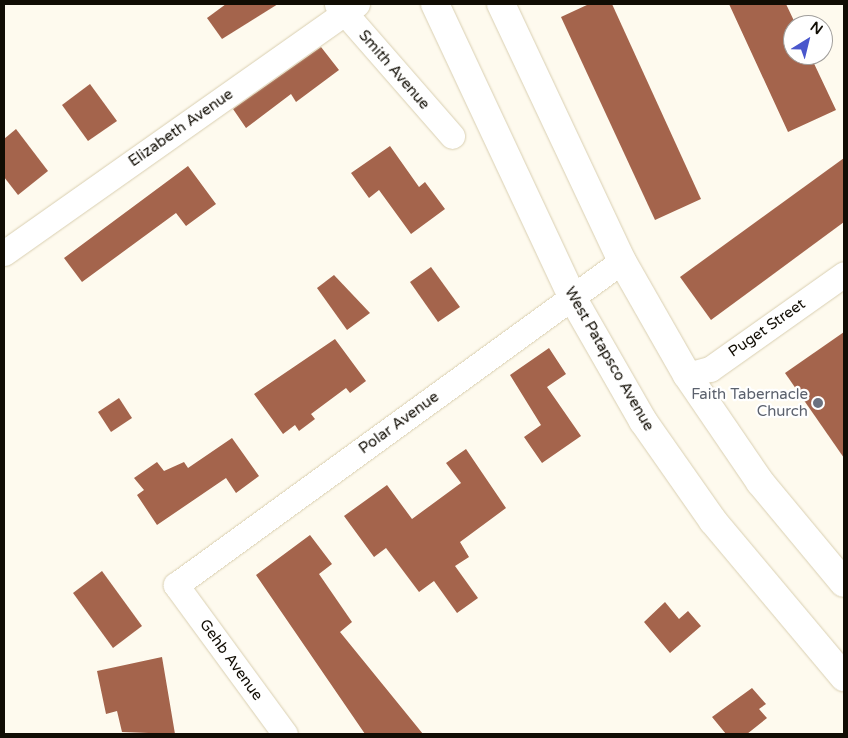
<!DOCTYPE html>
<style>
body{margin:0}
#map{position:relative;width:848px;height:738px;overflow:hidden;background:#fefaee;font-family:"Varela Round",sans-serif}
div>[style]{position:absolute}
.building>*{inset:0;background:#a4644c}
.roads{filter:drop-shadow(0 0 1px #d9cfb1) drop-shadow(0 0 1px #d9cfb1)}
.minor>*{height:25px;margin:-12.5px;padding:0 12.5px;transform-origin:12.5px;border-radius:12.5px;background:#fff}
.major>*{height:28px;margin:-14px;padding:0 14px;transform-origin:14px;border-radius:14px;background:#fff}
.dots>*{width:14px;height:14px;translate:-50% -50%;box-sizing:border-box;border:2px solid #fff;border-radius:50%}
span{translate:-50% -50%;white-space:nowrap;text-align:center;line-height:1.15;-webkit-text-stroke:4.5px #fff;paint-order:stroke}
.street-label{font-size:15px;color:#110d04}
.worship-label{font-size:15px;color:#5b616d}
.right{translate:-100% -50%;text-align:right}
.frame{position:absolute;inset:0;border:5px solid #110d04;pointer-events:none}
.north{position:absolute;left:783px;top:15px;width:50px;height:50px;box-sizing:border-box;background:#fff;border:1px solid #a09e9b;border-radius:50%;rotate:36deg;font-size:14px;font-weight:700;line-height:20px;text-align:center;color:#110d04}
.north::after{content:'';display:block;margin:auto;width:18px;height:22px;background:#4a57cc;clip-path:polygon(50% 0,100% 100%,50% 72%,0 100%)}
</style>
<div id="map">
<div class="building">
<div style="clip-path:polygon(226px 4px,278px 4px,222px 39px,207px 18px)"></div>
<div style="clip-path:polygon(589px 4px,612px 4px,701px 199px,655px 220px,561px 17px)"></div>
<div style="clip-path:polygon(729px 4px,786px 4px,796px 25px,793px 55px,810px 55px,836px 110px,788px 132px)"></div>
<div style="clip-path:polygon(321px 47px,339px 70px,296px 102px,291px 94px,246px 128px,233px 109px)"></div>
<div style="clip-path:polygon(90px 84px,117px 121px,88px 141px,62px 105px)"></div>
<div style="clip-path:polygon(16px 129px,48px 171px,18px 195px,4px 177px,4px 139px)"></div>
<div style="clip-path:polygon(390px 146px,419px 187px,425px 182px,445px 209px,411px 234px,379px 190px,369px 198px,351px 173px)"></div>
<div style="clip-path:polygon(844px 158px,844px 222px,711px 320px,680px 277px)"></div>
<div style="clip-path:polygon(188px 166px,216px 204px,186px 226px,176px 213px,82px 282px,64px 258px)"></div>
<div style="clip-path:polygon(431px 267px,460px 307px,438px 322px,410px 282px)"></div>
<div style="clip-path:polygon(334px 275px,370px 313px,347px 330px,317px 288px)"></div>
<div style="clip-path:polygon(844px 332px,844px 458px,785px 373px)"></div>
<div style="clip-path:polygon(335px 339px,366px 381px,350px 393px,346px 388px,311px 414px,315px 419px,299px 431px,295px 425px,283px 434px,254px 394px)"></div>
<div style="clip-path:polygon(549px 348px,566px 374px,547px 387px,581px 436px,542px 463px,524px 437px,541px 425px,510px 375px)"></div>
<div style="clip-path:polygon(119px 398px,132px 418px,111px 432px,98px 412px)"></div>
<div style="clip-path:polygon(232px 438px,259px 476px,236px 493px,226px 478px,157px 525px,137px 495px,144px 490px,134px 478px,157px 462px,164px 471px,184px 462px,188px 468px)"></div>
<div style="clip-path:polygon(466px 449px,506px 508px,460px 542px,469px 557px,455px 566px,478px 598px,457px 613px,434px 581px,419px 592px,386px 548px,374px 557px,344px 516px,387px 485px,412px 519px,461px 483px,446px 463px)"></div>
<div style="clip-path:polygon(310px 535px,332px 564px,319px 574px,352px 622px,340px 632px,423px 734px,365px 734px,256px 575px)"></div>
<div style="clip-path:polygon(102px 571px,142px 626px,113px 648px,73px 593px)"></div>
<div style="clip-path:polygon(665px 602px,679px 619px,688px 611px,701px 626px,670px 653px,644px 622px)"></div>
<div style="clip-path:polygon(162px 657px,175px 734px,122px 732px,117px 711px,106px 714px,97px 671px)"></div>
<div style="clip-path:polygon(752px 688px,766px 704px,759px 709px,767px 718px,747px 734px,726px 734px,712px 717px)"></div>
</div>
<div class="roads">
<div class="minor">
<div style="left:337px;top:4px;width:175px;rotate:48.9deg"></div>
<div style="left:4px;top:253px;width:432px;rotate:-35.2deg"></div>
<div style="left:687px;top:375px;width:24px;rotate:-15deg"></div>
<div style="left:710px;top:369px;width:164px;rotate:-35.3deg"></div>
<div style="left:285px;top:734px;width:185px;rotate:-126.2deg"></div>
<div style="left:176px;top:585px;width:551px;rotate:-36deg"></div>
</div>
<div class="major">
<div style="left:435px;top:4px;width:323px;rotate:64.9deg"></div>
<div style="left:572px;top:297px;width:143px;rotate:60.2deg"></div>
<div style="left:643px;top:421px;width:122px;rotate:55deg"></div>
<div style="left:713px;top:521px;width:204px;rotate:50deg"></div>
<div style="left:501px;top:4px;width:284px;rotate:64.8deg"></div>
<div style="left:622px;top:261px;width:131px;rotate:60.3deg"></div>
<div style="left:687px;top:375px;width:130px;rotate:55.7deg"></div>
<div style="left:760px;top:482px;width:131px;rotate:50.3deg"></div>
</div>
</div>
<div class="dots">
<div style="left:818px;top:403px;background:#6b7280"></div>
</div>
<div class="street-label">
<span style="left:394px;top:70px;rotate:49deg">Smith Avenue</span>
<span style="left:181px;top:128px;rotate:-35deg">Elizabeth Avenue</span>
<span style="left:767px;top:328px;rotate:-35deg">Puget Street</span>
<span style="left:609px;top:359px;rotate:60deg">West Patapsco Avenue</span>
<span style="left:399px;top:423px;rotate:-36deg">Polar Avenue</span>
<span style="left:231px;top:660px;rotate:54deg">Gehb Avenue</span>
</div>
<div class="worship-label">
<span class="right" style="left:808px;top:403px">Faith Tabernacle<br>Church</span>
</div>
<div class="frame"></div>
<div class="north">N</div>
</div>
